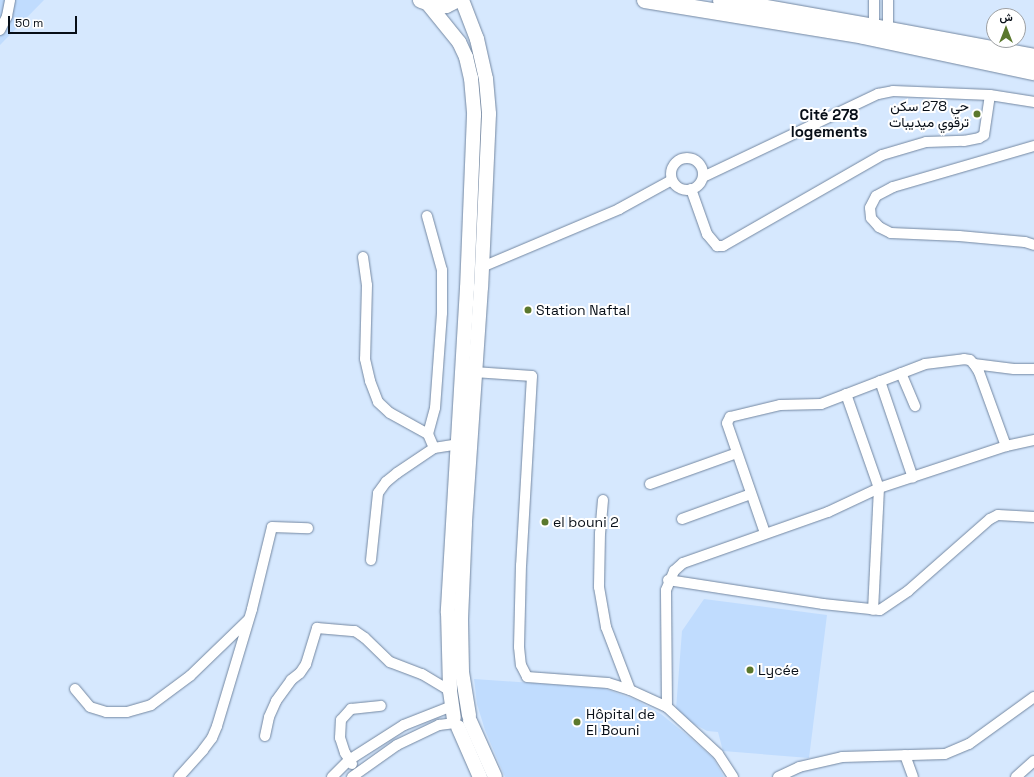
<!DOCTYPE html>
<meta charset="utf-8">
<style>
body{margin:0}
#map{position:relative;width:1034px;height:777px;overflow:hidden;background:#d6e8fe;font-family:"Space Grotesk",Vazirmatn,sans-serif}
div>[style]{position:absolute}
.built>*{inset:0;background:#c0dcfe}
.roads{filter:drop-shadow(0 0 1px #7387a1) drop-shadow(0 0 1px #7387a1)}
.minor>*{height:10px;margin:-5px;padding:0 5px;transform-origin:5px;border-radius:5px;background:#fff}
.minor>.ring{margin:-5px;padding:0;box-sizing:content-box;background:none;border:10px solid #fff;border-radius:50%}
.secondary>*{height:14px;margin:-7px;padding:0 7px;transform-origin:7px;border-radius:7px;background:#fff}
.primary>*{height:16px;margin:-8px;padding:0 8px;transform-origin:8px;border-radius:8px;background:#fff}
.dots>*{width:11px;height:11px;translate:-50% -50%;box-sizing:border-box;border:2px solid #fff;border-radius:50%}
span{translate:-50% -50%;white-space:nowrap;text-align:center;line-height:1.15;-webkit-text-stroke:4px #fff;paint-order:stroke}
.poi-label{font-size:14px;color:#070e17}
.right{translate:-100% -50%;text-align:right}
.left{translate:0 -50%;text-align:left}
.neighbourhood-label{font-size:15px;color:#070e17;font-weight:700}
.north{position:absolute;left:986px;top:8px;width:40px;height:40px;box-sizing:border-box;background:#fff;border:1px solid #9c9fa2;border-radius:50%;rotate:0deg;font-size:11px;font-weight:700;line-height:16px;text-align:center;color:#070e17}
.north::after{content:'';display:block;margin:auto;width:14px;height:18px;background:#5b782d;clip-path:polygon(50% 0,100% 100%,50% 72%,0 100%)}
.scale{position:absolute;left:8px;top:16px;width:69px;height:18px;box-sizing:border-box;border:2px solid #070e17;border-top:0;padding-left:5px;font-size:12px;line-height:14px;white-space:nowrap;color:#070e17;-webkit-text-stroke:3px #fff;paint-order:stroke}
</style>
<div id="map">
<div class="built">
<div style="clip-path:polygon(0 0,44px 0,0 45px)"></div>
<div style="clip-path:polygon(704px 599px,827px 615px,809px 758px,723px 751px,718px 732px,707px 731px,687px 720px,676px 709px,682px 631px)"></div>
<div style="clip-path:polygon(474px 679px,603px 688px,636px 700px,661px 714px,688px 736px,713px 758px,724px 777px,505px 777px,485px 730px,477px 704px)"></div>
</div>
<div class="roads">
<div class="minor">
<div style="left:874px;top:27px;width:27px;rotate:-90deg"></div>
<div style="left:888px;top:29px;width:29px;rotate:-90deg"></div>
<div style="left:0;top:30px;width:16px;rotate:-63deg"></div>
<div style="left:7px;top:16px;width:16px;rotate:-79deg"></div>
<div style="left:1034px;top:146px;width:147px;rotate:163.8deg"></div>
<div style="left:893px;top:187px;width:19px;rotate:152deg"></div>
<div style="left:876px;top:196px;width:13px;rotate:117deg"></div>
<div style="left:870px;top:208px;width:10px;rotate:84deg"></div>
<div style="left:871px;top:218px;width:12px;rotate:48deg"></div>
<div style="left:879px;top:227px;width:13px;rotate:27deg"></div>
<div style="left:891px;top:233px;width:68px;rotate:2.5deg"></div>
<div style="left:959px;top:236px;width:66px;rotate:5.2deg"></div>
<div style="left:1025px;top:242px;width:9px;rotate:18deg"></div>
<div class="ring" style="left:671px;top:158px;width:22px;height:22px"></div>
<div style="left:703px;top:177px;width:194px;rotate:-25.4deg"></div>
<div style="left:878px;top:94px;width:15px;rotate:-11deg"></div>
<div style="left:893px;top:91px;width:97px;rotate:2.4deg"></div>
<div style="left:990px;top:95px;width:45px;rotate:9deg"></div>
<div style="left:691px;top:189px;width:48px;rotate:70.4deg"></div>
<div style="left:707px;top:234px;width:16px;rotate:50deg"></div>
<div style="left:717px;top:246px;width:6px"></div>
<div style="left:723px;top:246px;width:183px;rotate:-29.8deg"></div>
<div style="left:882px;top:155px;width:46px;rotate:-16.5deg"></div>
<div style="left:926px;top:142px;width:38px;rotate:-2deg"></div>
<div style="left:964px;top:141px;width:15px;rotate:-11deg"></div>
<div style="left:979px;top:138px;width:6px;rotate:-31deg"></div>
<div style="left:984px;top:135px;width:40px;rotate:-81.5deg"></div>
<div style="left:427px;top:216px;width:56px;rotate:74.5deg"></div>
<div style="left:442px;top:270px;width:43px;rotate:90deg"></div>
<div style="left:442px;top:313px;width:95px;rotate:94.2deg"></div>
<div style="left:435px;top:408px;width:27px;rotate:105deg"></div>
<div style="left:363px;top:257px;width:28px;rotate:82deg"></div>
<div style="left:367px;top:285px;width:74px;rotate:91.5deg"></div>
<div style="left:365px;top:359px;width:23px;rotate:77deg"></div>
<div style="left:370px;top:381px;width:22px;rotate:69deg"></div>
<div style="left:378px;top:402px;width:16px;rotate:43deg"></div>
<div style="left:390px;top:413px;width:43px;rotate:28.9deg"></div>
<div style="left:428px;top:434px;width:15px;rotate:67deg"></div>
<div style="left:482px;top:267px;width:149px;rotate:-22.9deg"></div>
<div style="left:619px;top:209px;width:60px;rotate:-28.7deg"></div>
<div style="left:974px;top:364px;width:40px;rotate:7.1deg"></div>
<div style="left:1014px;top:369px;width:20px"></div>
<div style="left:474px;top:372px;width:58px;rotate:3.9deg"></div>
<div style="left:532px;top:376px;width:189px;rotate:93.3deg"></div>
<div style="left:521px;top:565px;width:82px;rotate:91.4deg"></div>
<div style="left:519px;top:647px;width:18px;rotate:84deg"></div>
<div style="left:521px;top:665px;width:13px;rotate:63deg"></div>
<div style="left:527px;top:677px;width:81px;rotate:4.2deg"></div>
<div style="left:608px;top:683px;width:23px;rotate:18deg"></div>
<div style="left:630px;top:690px;width:41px;rotate:24.7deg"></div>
<div style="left:901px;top:373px;width:36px;rotate:67deg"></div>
<div style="left:880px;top:381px;width:102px;rotate:71.2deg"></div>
<div style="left:846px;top:394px;width:100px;rotate:70.7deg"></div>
<div style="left:879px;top:488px;width:122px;rotate:92.8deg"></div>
<div style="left:650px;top:484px;width:92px;rotate:-19.6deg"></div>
<div style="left:603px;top:500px;width:33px;rotate:95deg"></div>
<div style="left:600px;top:533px;width:54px;rotate:91.1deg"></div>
<div style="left:599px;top:587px;width:41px;rotate:80.1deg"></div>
<div style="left:606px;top:627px;width:67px;rotate:69.1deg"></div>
<div style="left:682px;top:519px;width:73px;rotate:-19.9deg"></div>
<div style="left:765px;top:533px;width:116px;rotate:-109.1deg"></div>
<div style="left:727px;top:423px;width:7px;rotate:-63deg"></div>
<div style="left:730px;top:417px;width:51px;rotate:-13.5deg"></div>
<div style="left:780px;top:405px;width:41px;rotate:-1.4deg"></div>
<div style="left:821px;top:404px;width:111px;rotate:-21deg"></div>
<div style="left:925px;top:364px;width:39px;rotate:-7deg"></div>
<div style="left:964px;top:359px;width:6px;rotate:9deg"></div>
<div style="left:970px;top:360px;width:6px;rotate:45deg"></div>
<div style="left:974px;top:364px;width:9px;rotate:58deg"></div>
<div style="left:979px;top:372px;width:79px;rotate:70deg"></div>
<div style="left:371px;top:560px;width:67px;rotate:-84deg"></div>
<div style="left:378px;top:493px;width:14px;rotate:-54deg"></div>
<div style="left:386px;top:482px;width:14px;rotate:-39deg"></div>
<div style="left:397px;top:473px;width:45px;rotate:-34deg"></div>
<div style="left:434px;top:448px;width:24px;rotate:-9deg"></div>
<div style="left:668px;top:580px;width:157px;rotate:8.8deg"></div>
<div style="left:823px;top:604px;width:57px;rotate:6deg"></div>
<div style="left:880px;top:610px;width:34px;rotate:-34deg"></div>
<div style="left:908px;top:591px;width:109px;rotate:-41.3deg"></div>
<div style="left:990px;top:519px;width:9px;rotate:-27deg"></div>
<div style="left:998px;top:515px;width:36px;rotate:3deg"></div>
<div style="left:75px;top:689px;width:23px;rotate:50deg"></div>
<div style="left:90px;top:707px;width:17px;rotate:17deg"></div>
<div style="left:106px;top:712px;width:21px"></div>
<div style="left:127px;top:712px;width:25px;rotate:-16deg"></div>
<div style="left:151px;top:705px;width:49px;rotate:-36.6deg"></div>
<div style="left:190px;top:676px;width:81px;rotate:-44deg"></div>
<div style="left:265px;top:736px;width:19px;rotate:-78deg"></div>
<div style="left:269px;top:717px;width:17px;rotate:-66deg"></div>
<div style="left:276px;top:701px;width:26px;rotate:-54deg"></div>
<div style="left:291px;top:680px;width:11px;rotate:-38deg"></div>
<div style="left:300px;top:673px;width:11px;rotate:-56deg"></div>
<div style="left:306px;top:664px;width:38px;rotate:-73deg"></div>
<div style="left:317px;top:628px;width:38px;rotate:5deg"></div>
<div style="left:355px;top:631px;width:12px;rotate:35deg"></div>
<div style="left:365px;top:638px;width:35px;rotate:44deg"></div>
<div style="left:390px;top:662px;width:34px;rotate:21deg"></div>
<div style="left:422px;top:674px;width:33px;rotate:31deg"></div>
<div style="left:905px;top:755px;width:23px;rotate:70deg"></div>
<div style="left:352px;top:764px;width:13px;rotate:-122deg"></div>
<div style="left:345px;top:753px;width:16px;rotate:-108deg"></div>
<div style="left:340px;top:738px;width:18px;rotate:-87deg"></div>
<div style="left:341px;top:720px;width:15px;rotate:-48deg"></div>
<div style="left:351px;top:709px;width:30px;rotate:-6deg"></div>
<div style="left:179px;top:777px;width:36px;rotate:-48deg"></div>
<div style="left:203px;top:750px;width:15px;rotate:-53deg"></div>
<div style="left:212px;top:738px;width:13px;rotate:-67deg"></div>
<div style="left:217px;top:726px;width:122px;rotate:-73.3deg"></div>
<div style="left:252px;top:609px;width:84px;rotate:-76.3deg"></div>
<div style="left:272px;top:527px;width:36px;rotate:2deg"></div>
<div style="left:332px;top:777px;width:24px;rotate:-45deg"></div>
<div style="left:349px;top:760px;width:65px;rotate:-32.5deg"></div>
<div style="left:404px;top:725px;width:52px;rotate:-21.6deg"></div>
<div style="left:352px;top:777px;width:55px;rotate:-35.4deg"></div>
<div style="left:397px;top:745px;width:47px;rotate:-25.5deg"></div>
<div style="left:439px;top:725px;width:16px;rotate:-7deg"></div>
<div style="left:733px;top:777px;width:27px;rotate:-123deg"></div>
<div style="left:718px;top:754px;width:69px;rotate:-137.3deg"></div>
<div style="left:667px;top:707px;width:117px;rotate:-90.5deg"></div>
<div style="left:666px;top:590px;width:21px;rotate:-67deg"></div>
<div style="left:674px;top:571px;width:12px;rotate:-42deg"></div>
<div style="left:683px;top:563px;width:154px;rotate:-19.4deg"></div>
<div style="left:828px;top:512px;width:56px;rotate:-25.2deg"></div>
<div style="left:879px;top:488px;width:134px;rotate:-18.3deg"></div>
<div style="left:1006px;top:446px;width:29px;rotate:-12deg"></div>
<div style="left:778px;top:777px;width:23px;rotate:-25deg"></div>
<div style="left:799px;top:767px;width:44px;rotate:-13.1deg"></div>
<div style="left:842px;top:757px;width:103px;rotate:-1.7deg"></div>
<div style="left:945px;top:754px;width:26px;rotate:-23deg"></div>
<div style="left:969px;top:744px;width:80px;rotate:-35.9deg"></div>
<div style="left:1016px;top:777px;width:24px;rotate:-42deg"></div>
</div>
<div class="secondary">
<div style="left:462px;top:0;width:42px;rotate:69deg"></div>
<div style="left:477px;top:39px;width:41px;rotate:77.3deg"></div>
<div style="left:486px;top:79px;width:35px;rotate:85deg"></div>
<div style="left:489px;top:114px;width:173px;rotate:92.6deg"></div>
<div style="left:481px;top:287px;width:238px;rotate:93.9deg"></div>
<div style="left:465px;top:524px;width:96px;rotate:92.4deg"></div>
<div style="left:461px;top:620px;width:52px;rotate:88.9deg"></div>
<div style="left:462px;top:672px;width:44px;rotate:80.8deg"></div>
<div style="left:429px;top:5px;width:48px;rotate:51deg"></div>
<div style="left:459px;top:42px;width:17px;rotate:65deg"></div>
<div style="left:466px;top:57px;width:22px;rotate:77deg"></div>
<div style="left:471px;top:78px;width:37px;rotate:85deg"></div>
<div style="left:474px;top:115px;width:173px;rotate:92.3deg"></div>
<div style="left:467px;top:288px;width:325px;rotate:93.4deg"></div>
<div style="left:448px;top:612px;width:79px;rotate:88.5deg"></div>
<div style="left:450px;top:691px;width:27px;rotate:82deg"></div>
<div style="left:470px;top:721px;width:61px;rotate:65.9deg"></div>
<div style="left:458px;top:727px;width:55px;rotate:66.3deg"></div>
</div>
<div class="primary">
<div style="left:421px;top:0;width:18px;rotate:19deg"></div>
<div style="left:438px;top:6px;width:8px;rotate:-7deg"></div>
<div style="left:446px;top:5px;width:11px;rotate:-27deg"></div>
<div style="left:645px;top:0;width:222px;rotate:9.3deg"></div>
<div style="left:864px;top:36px;width:174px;rotate:12deg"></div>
<div style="left:721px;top:0;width:155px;rotate:10deg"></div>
<div style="left:874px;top:27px;width:163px;rotate:10.6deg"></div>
</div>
</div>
<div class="dots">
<div style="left:977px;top:114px;background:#5b782d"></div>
<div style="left:528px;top:310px;background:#5b782d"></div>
<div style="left:545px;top:522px;background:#5b782d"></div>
<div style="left:750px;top:670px;background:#5b782d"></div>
<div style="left:577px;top:722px;background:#5b782d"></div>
</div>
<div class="poi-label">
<span class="right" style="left:969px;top:114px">حي 278 سكن<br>ترقوي ميديبات</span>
<span class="left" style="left:536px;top:310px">Station Naftal</span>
<span class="left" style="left:553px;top:522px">el bouni 2</span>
<span class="left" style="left:758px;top:670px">Lycée</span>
<span class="left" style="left:586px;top:722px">Hôpital de<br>El Bouni</span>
</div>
<div class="neighbourhood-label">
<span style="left:829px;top:123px">Cité 278<br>logements</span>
</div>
<div class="north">ش</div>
<div class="scale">50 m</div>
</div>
